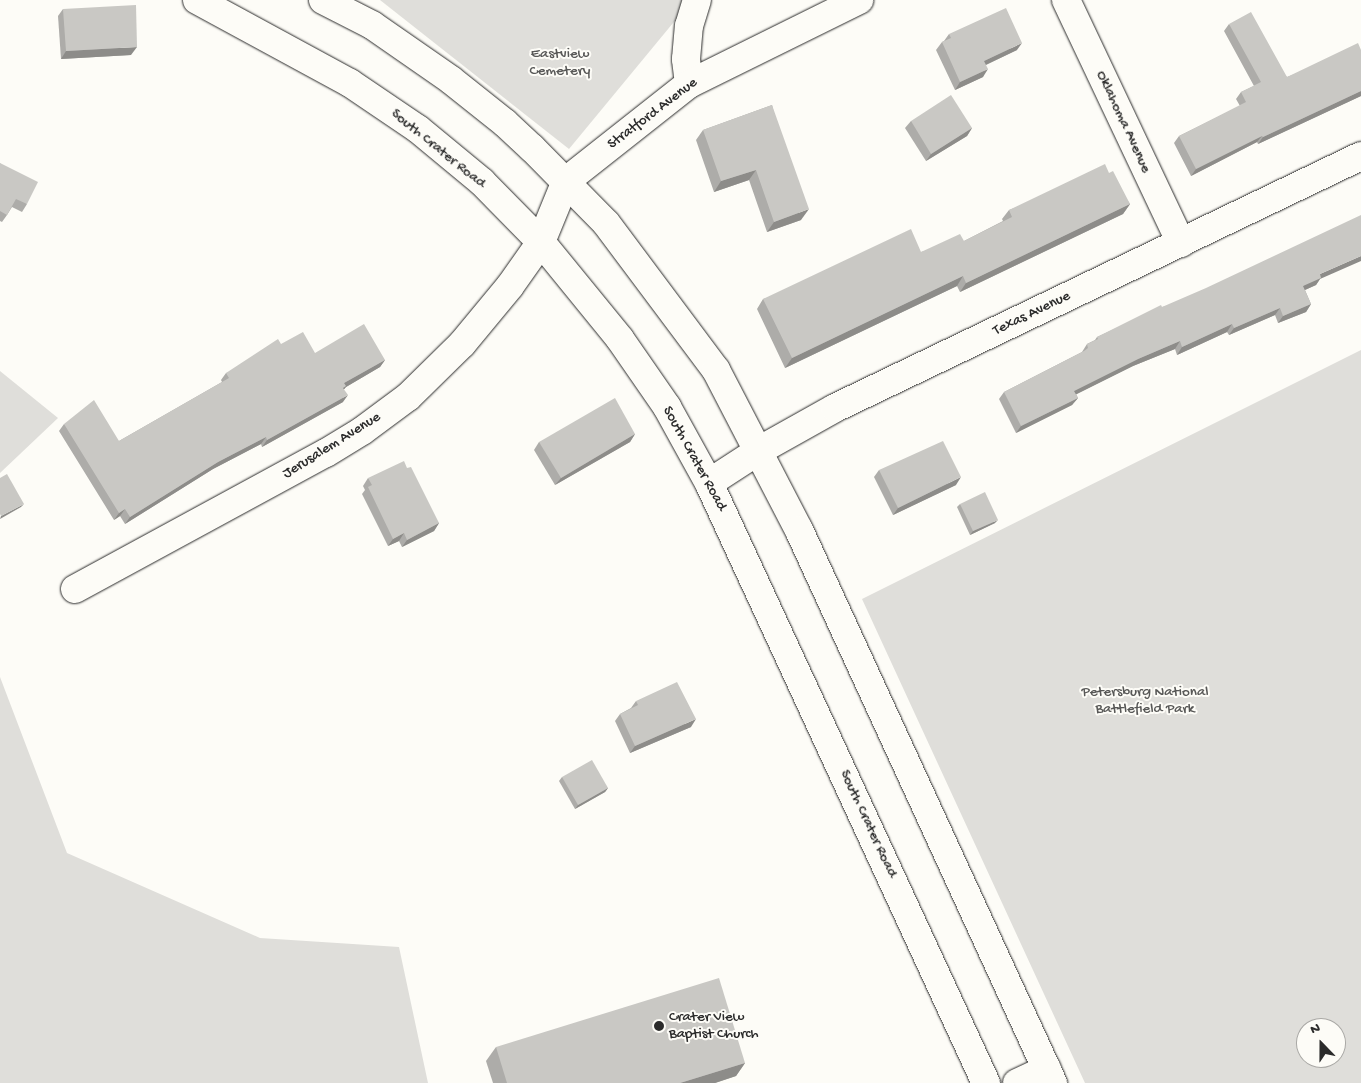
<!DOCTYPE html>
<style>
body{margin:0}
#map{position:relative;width:1361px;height:1083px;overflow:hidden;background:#fdfcf7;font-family:"Gochi Hand",sans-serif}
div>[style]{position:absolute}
.green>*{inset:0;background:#dfdeda}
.roads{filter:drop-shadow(0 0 1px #2b2b2b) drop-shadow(0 0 1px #2b2b2b)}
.street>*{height:28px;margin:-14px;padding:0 14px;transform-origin:14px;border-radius:14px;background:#fdfcf7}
.primary>*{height:28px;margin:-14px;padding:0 14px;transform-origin:14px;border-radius:14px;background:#fdfcf7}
.wall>*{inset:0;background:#adaca9}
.shaded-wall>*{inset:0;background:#8d8c89}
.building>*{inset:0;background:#c9c8c4}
.dots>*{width:14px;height:14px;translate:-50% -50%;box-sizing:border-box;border:2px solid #fdfcf7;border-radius:50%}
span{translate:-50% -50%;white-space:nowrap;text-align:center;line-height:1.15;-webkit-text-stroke:4px #fdfcf7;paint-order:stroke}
.park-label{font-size:15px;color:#585857}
.street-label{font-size:15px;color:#2b2b2b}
.poi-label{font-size:15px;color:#2b2b2b}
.left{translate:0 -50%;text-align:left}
.north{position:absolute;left:1296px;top:1018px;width:50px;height:50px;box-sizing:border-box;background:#fdfcf7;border:1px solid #a9a8a5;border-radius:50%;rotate:338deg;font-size:14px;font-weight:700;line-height:20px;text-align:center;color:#2b2b2b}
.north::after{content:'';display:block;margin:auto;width:18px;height:22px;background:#2b2b2b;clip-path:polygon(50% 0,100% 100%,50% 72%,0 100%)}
</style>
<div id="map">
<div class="green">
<div style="clip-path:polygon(380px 0,692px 0,569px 149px)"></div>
<div style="clip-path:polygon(evenodd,1361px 350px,1361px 1083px,1085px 1083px,862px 599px,1361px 350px,1306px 1028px,1336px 1028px,1336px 1058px,1306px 1058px,1306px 1028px)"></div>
<div style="clip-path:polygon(0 371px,58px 418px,0 473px)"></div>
<div style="clip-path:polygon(0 677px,67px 853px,260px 938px,399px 947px,428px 1083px,0 1083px)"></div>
</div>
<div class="roads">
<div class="street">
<div style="left:1066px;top:0;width:269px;rotate:64.7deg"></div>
<div style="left:689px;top:84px;width:25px;rotate:-97deg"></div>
<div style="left:686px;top:59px;width:33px;rotate:-85deg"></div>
<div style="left:689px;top:26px;width:27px;rotate:-73deg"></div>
<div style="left:709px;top:483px;width:61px;rotate:-32.9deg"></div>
<div style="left:760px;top:450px;width:86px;rotate:-29.2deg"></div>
<div style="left:835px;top:408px;width:583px;rotate:-25.6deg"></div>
<div style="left:75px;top:589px;width:285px;rotate:-28.5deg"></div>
<div style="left:326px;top:453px;width:42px;rotate:-31.4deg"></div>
<div style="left:362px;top:431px;width:57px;rotate:-36.5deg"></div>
<div style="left:408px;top:397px;width:76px;rotate:-44.5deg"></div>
<div style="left:462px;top:344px;width:75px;rotate:-50.4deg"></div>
<div style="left:510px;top:286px;width:54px;rotate:-54.8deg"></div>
<div style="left:541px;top:242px;width:66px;rotate:-67.7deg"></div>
<div style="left:566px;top:181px;width:157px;rotate:-38.3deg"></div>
<div style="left:689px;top:84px;width:190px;rotate:-26.3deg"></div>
<div style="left:1017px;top:1083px;width:33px;rotate:-25deg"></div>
</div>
<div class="primary">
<div style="left:197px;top:0;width:174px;rotate:28.5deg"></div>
<div style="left:350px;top:83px;width:82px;rotate:34.1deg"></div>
<div style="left:418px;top:129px;width:83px;rotate:39.6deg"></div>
<div style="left:482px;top:182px;width:84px;rotate:45.5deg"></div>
<div style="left:541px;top:242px;width:125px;rotate:50.8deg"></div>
<div style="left:620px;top:339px;width:83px;rotate:55.3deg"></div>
<div style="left:667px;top:407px;width:87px;rotate:61.1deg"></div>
<div style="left:709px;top:483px;width:661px;rotate:65.22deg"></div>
<div style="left:323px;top:0;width:55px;rotate:27deg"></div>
<div style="left:372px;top:25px;width:96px;rotate:34.8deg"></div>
<div style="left:451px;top:80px;width:69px;rotate:38.5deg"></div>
<div style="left:505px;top:123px;width:37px;rotate:43deg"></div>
<div style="left:532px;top:148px;width:105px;rotate:45.4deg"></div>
<div style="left:606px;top:223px;width:184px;rotate:53.2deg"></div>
<div style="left:716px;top:370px;width:180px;rotate:62.6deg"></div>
<div style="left:799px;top:530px;width:609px;rotate:65.33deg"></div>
</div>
</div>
<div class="wall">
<div style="clip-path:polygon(63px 9px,131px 55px,61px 59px,58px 16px)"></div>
<div style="clip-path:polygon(1229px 24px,1287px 77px,1361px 50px,1361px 96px,1258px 144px,1257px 142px,1191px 176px,1174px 143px,1179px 136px,1240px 106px,1236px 99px,1241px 92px,1254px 86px,1224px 31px)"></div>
<div style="clip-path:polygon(949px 34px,1017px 50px,986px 65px,983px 77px,955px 90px,936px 50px,942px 42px,944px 41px)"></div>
<div style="clip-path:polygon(772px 105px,801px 220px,767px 232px,749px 180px,714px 192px,696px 140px,703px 130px)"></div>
<div style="clip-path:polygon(911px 121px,972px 128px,967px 136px,926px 161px,905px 128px)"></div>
<div style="clip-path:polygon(0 163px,27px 204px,22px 212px,12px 207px,7px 215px,2px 222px,0 221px)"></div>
<div style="clip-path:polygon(1109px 173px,1130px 204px,1123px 214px,960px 292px,957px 286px,785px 368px,757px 309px,763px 299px,921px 252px,964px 241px,1003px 221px,1002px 219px,1009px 210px)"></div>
<div style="clip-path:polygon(1320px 279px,1316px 285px,1305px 290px,1311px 304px,1306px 312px,1278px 323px,1275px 315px,1229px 335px,1227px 332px,1177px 355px,1175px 349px,1133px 366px,1076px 394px,1078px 398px,1072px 405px,1016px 433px,999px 399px,1004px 392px,1082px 352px,1087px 344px,1095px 340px,1097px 337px,1162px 307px)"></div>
<div style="clip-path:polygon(315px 353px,385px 360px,380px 367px,346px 387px,344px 389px,343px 402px,262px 447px,261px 444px,213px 469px,125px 524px,120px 516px,114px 520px,59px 431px,64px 424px,119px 441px,222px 382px,221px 380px,226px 373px)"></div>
<div style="clip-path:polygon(635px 434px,630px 442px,555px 485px,534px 450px,539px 442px)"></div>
<div style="clip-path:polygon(879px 470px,956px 485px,893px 515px,874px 477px)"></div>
<div style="clip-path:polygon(368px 478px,439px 523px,434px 531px,402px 547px,399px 541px,388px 546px,362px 494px,365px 490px,363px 486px)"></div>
<div style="clip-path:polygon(960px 504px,995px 523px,970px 535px,957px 507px)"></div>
<div style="clip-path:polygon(636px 701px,691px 727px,630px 753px,615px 721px,620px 714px,631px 708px)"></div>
<div style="clip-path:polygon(562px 777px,608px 788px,605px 792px,575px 809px,559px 781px)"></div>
<div style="clip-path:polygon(496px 1047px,745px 1063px,736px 1076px,715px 1083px,493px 1083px,486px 1061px)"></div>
</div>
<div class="shaded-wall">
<div style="clip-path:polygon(1022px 43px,1017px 50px,979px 68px,984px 61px)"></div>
<div style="clip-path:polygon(137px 47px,131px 55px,61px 59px,66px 51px)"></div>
<div style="clip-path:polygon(988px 69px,983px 77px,955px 90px,960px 82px)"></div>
<div style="clip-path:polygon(1361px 91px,1361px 96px,1258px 144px,1263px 137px)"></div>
<div style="clip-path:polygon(972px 128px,967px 136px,926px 161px,931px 154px)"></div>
<div style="clip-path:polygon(1262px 136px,1257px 142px,1191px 176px,1196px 169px)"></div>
<div style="clip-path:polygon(756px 170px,749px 180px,714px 192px,721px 181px)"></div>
<div style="clip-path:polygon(1130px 204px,1123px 214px,960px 292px,966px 283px)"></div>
<div style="clip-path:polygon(809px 209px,801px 220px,767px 232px,774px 222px)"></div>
<div style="clip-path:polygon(1361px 256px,1361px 261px,1320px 279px,1316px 285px,1298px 293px,1303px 286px,1320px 274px)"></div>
<div style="clip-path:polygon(963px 276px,957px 286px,785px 368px,792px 358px)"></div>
<div style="clip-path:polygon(1311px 304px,1306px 312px,1278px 323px,1283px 316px)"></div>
<div style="clip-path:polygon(1280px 308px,1275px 315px,1229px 335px,1234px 328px)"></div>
<div style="clip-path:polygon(1232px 324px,1227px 332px,1177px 355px,1182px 347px)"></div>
<div style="clip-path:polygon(1180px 341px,1175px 349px,1133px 366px,1069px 398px,1074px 391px,1138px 359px)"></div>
<div style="clip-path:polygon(385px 360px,380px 367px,346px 387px,341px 393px,344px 383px)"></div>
<div style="clip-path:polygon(348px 395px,343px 402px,262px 447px,267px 440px)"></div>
<div style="clip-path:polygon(1078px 398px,1072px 405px,1016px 433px,1021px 426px)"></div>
<div style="clip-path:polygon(635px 434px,630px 442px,555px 485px,561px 478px)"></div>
<div style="clip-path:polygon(266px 437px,261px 444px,213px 469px,125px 524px,130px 517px,218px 462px)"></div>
<div style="clip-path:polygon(961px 477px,956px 485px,893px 515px,898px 508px)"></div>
<div style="clip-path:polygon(24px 504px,21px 507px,0 519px,1px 516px)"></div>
<div style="clip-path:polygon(125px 509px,120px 516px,114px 520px,119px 513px)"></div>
<div style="clip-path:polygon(998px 520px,995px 523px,970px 535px,973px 531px)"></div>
<div style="clip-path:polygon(439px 523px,434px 531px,402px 547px,407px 540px)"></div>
<div style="clip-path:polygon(404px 533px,399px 541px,388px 546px,393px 539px)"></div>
<div style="clip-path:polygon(696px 719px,691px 727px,630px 753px,635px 746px)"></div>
<div style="clip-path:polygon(608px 788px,605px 792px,575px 809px,578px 805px)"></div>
<div style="clip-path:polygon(745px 1063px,736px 1076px,715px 1083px,680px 1083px)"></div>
</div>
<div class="building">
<div style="clip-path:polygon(136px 5px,137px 47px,66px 51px,63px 9px)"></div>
<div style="clip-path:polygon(1006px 8px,1022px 43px,984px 61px,988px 69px,960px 82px,942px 42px,951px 38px,949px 34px)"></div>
<div style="clip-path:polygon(1251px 12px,1287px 77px,1358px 43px,1361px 50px,1361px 91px,1263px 137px,1262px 136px,1196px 169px,1179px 136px,1246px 102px,1241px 92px,1261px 82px,1229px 24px)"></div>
<div style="clip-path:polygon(951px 95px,972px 128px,931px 154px,911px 121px)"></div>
<div style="clip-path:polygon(772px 105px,809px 209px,774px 222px,756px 170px,721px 181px,703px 130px)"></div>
<div style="clip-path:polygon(0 163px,38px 182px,27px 204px,16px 199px,7px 215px,0 211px)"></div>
<div style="clip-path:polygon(1105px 164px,1109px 173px,1113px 171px,1130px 204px,966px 283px,963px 276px,792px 358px,763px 299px,911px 229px,921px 252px,960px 234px,964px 241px,1012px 217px,1009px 210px)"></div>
<div style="clip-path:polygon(1361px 215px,1361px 256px,1320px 274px,1321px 278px,1303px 286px,1311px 304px,1283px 316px,1280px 308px,1234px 328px,1232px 324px,1182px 347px,1180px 341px,1138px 359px,1074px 391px,1078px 398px,1021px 426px,1004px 392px,1084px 351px,1088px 348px,1087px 344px,1098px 339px,1097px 337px,1161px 305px,1162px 307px,1206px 288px)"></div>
<div style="clip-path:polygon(364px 324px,385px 360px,344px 383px,346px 386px,343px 388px,348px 395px,267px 440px,266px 437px,218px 462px,130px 517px,125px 509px,119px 513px,64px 424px,94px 400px,119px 441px,229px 378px,226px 373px,278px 339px,281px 344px,303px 332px,315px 353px)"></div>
<div style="clip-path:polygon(615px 398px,635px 434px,561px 478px,539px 442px)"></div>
<div style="clip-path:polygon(943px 441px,961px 477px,898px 508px,879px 470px)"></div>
<div style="clip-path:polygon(404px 461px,407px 468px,411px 467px,439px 523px,407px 540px,404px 533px,393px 539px,368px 487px,372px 485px,368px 478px)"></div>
<div style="clip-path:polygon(7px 474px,24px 504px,1px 516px,0 514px,0 478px)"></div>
<div style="clip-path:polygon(985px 492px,998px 520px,973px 531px,960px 504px)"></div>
<div style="clip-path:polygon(677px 682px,696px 719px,635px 746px,620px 714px,638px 705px,636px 701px)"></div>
<div style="clip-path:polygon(592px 760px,608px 788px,578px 805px,562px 777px)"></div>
<div style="clip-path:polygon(719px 978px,745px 1063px,680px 1083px,507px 1083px,496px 1047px)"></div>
</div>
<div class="dots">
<div style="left:659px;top:1026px;background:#2b2b2b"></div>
</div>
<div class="park-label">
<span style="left:560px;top:63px">Eastview<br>Cemetery</span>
<span style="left:1145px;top:701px">Petersburg National<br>Battlefield Park</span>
</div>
<div class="street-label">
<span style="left:653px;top:114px;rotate:-37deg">Stratford Avenue</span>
<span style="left:1123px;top:122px;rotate:65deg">Oklahoma Avenue</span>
<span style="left:438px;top:149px;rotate:39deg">South Crater Road</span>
<span style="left:1032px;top:314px;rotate:-26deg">Texas Avenue</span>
<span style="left:332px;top:446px;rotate:-32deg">Jerusalem Avenue</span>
<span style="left:694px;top:459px;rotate:61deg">South Crater Road</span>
<span style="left:868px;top:824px;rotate:65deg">South Crater Road</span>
</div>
<div class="poi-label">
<span class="left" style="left:669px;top:1026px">Crater View<br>Baptist Church</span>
</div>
<div class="north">N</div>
</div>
